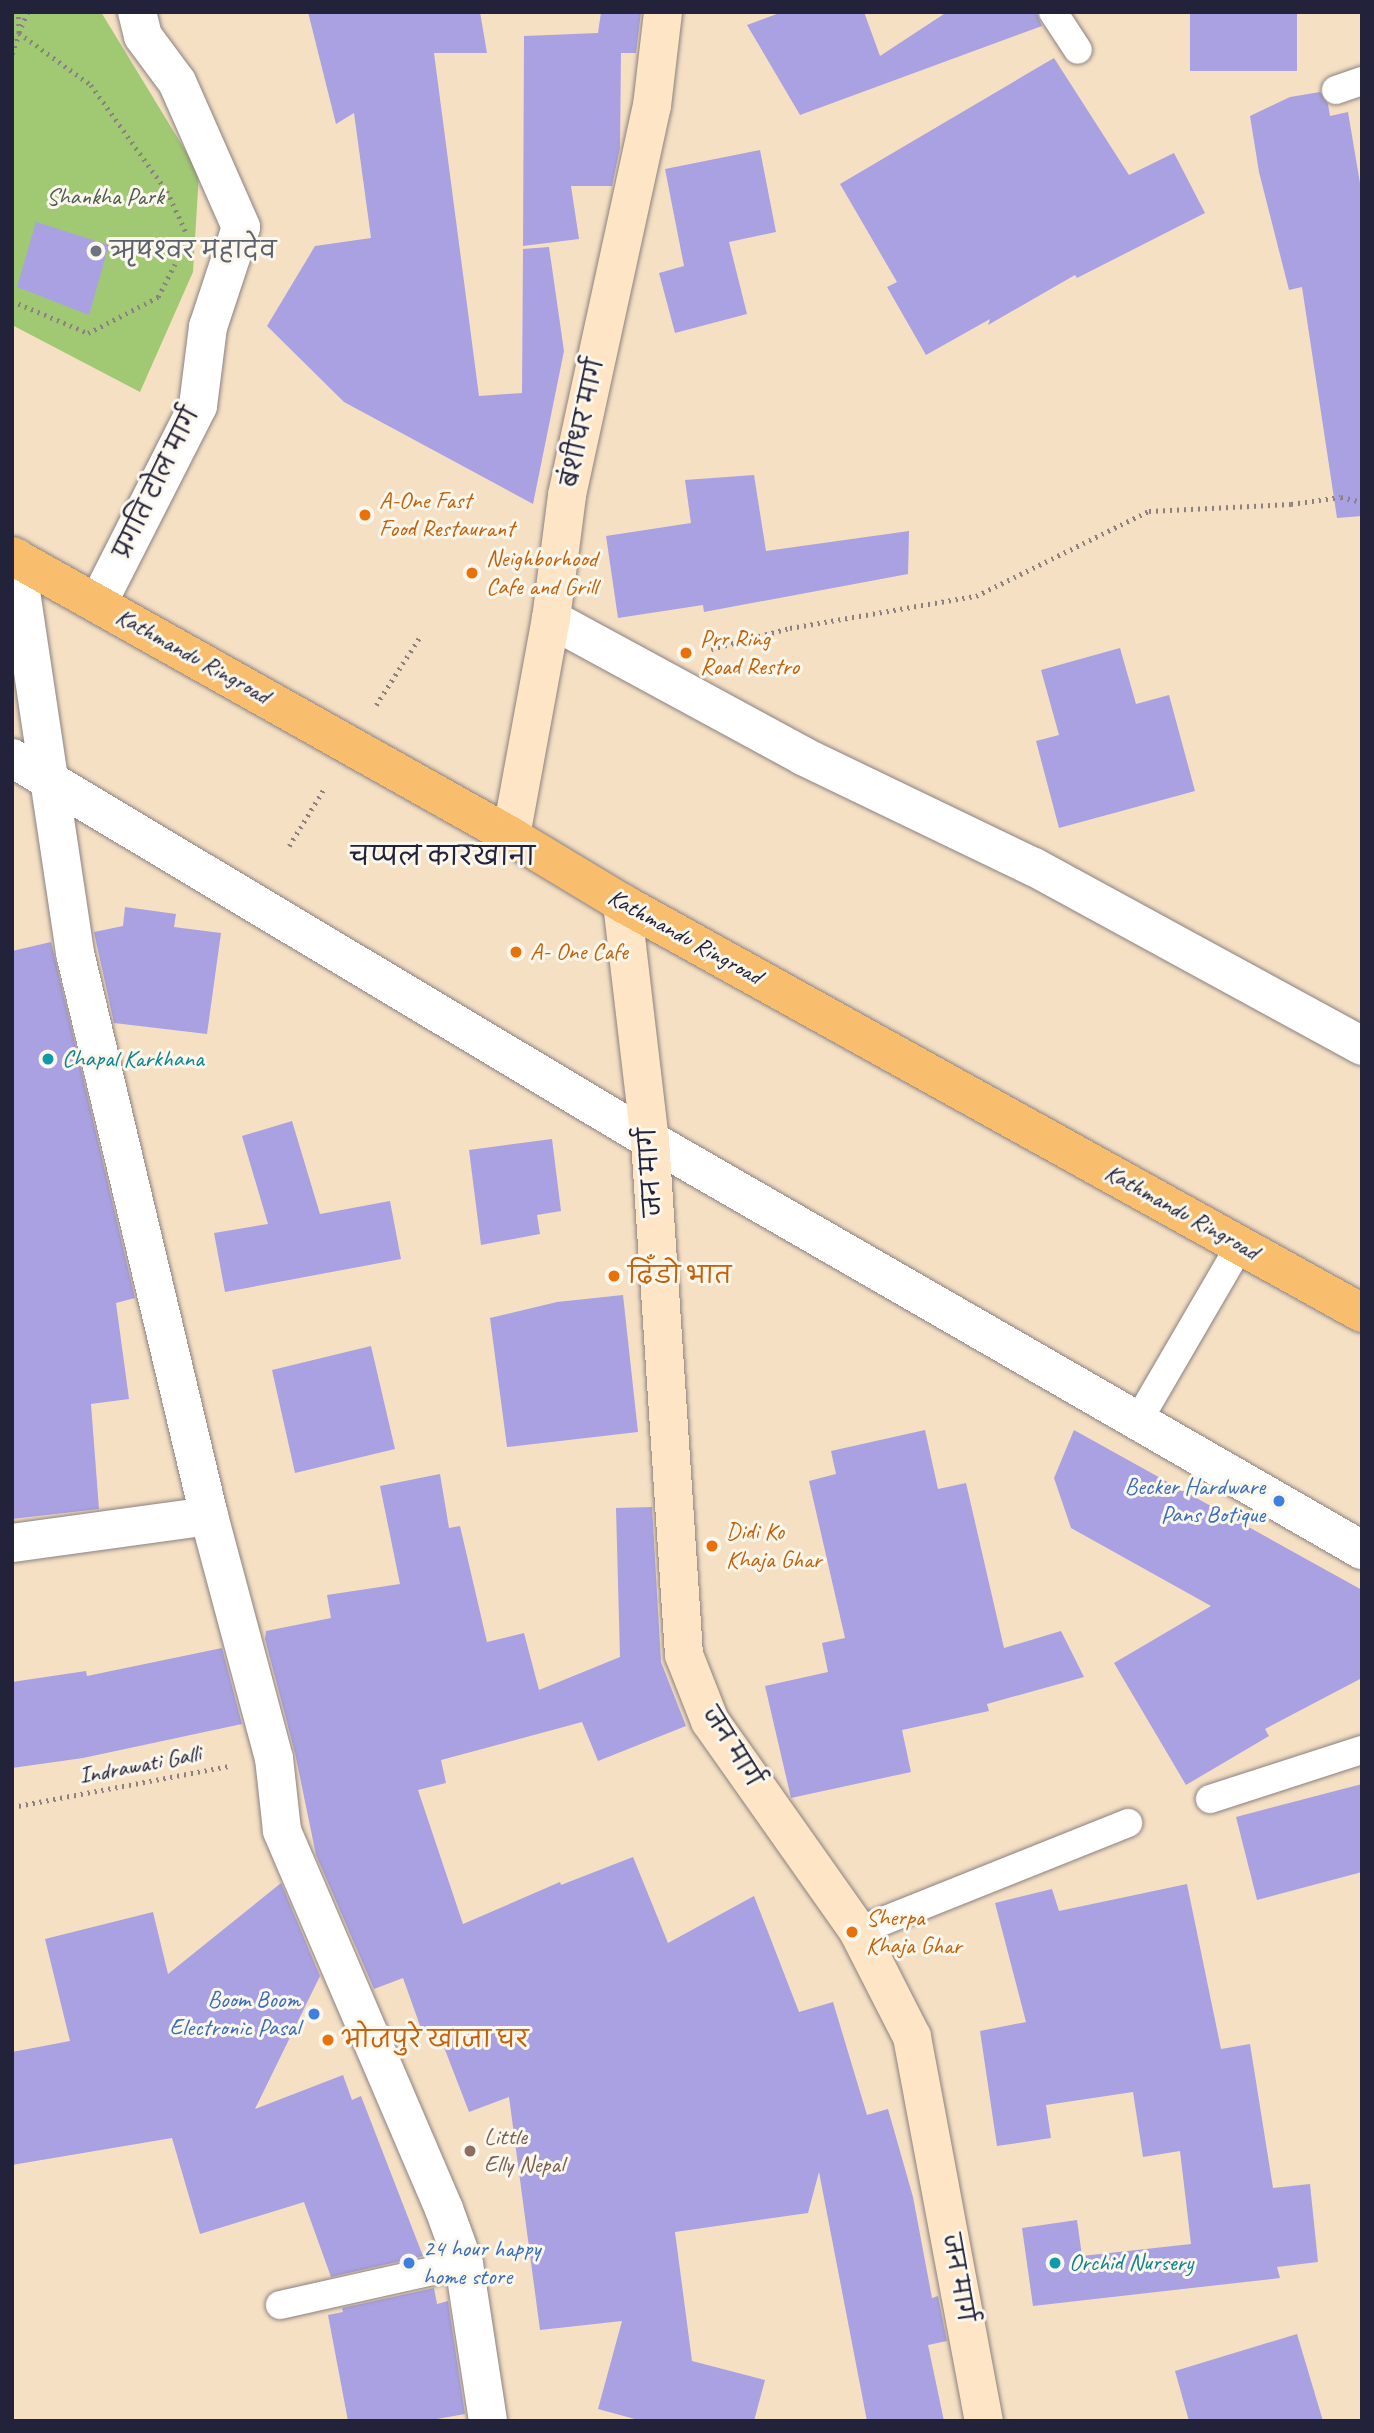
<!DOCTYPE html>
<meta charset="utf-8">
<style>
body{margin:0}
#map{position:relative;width:1374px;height:2433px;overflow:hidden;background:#f5e0c4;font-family:Caveat,"Playpen Sans Deva",sans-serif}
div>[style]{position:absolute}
.green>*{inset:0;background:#a1c974}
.building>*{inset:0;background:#aaa1e2}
.path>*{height:4.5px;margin-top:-2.25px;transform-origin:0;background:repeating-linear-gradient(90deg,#8c8180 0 2px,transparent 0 7px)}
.roads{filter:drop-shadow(0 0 2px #8c8180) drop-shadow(0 0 2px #8c8180)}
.lane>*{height:28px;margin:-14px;padding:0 14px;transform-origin:14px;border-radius:14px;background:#fff}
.street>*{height:38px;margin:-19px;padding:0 19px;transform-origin:19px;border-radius:19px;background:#fff}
.secondary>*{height:38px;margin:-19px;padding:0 19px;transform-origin:19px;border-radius:19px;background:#fde5c5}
.highway>*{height:38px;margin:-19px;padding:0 19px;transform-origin:19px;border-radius:19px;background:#f9be6d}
.dots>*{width:19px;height:19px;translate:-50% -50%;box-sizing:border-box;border:4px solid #fbf7ec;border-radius:50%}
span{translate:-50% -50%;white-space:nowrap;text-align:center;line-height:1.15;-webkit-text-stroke:6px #fbf7ec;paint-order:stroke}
.park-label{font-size:24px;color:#4e5c4f}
.worship-label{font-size:24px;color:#5b616d}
.left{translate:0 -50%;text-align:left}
.street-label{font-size:24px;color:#22223b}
.food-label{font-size:24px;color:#c56008}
.culture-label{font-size:24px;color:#0d838f}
.shop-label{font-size:24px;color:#366cbe}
.right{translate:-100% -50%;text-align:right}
.education-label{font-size:24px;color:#785e54}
.neighbourhood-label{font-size:26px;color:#22223b}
.frame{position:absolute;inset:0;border:14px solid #22223b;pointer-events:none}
</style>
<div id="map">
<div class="green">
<div style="clip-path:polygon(12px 12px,101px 12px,199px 173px,193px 272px,140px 392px,12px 325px)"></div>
</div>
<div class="building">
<div style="clip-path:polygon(308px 12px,480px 12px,487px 53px,434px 53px,479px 396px,522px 393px,523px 249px,549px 247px,564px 351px,533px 504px,344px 402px,267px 326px,315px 246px,371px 238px,354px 113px,336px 124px)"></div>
<div style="clip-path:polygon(601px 12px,641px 12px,636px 53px,621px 53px,620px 148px,612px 186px,571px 186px,579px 239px,523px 246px,524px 36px,598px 33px)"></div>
<div style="clip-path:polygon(782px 12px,864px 12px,880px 56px,947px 12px,1036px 12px,1042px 26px,800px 115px,747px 25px)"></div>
<div style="clip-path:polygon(1190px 12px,1297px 12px,1297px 71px,1190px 71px)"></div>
<div style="clip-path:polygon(1054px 58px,1129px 175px,1174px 153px,1205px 213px,1077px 278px,1075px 275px,988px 325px,990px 319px,926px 355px,887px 287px,897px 282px,840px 184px)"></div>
<div style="clip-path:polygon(1320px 92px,1328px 104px,1330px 116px,1348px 112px,1362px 195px,1362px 516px,1337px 518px,1302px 287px,1289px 290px,1259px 172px,1250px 116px,1290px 97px)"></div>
<div style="clip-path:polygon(760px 150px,776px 232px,729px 242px,747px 314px,675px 333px,659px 273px,684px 266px,665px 169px)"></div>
<div style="clip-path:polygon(36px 222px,109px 245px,89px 315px,17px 287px)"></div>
<div style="clip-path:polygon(754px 475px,766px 551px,909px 531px,908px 574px,704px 612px,703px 605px,618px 618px,606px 536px,691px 523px,685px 480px)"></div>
<div style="clip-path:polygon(1120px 648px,1136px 704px,1169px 695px,1195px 791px,1059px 828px,1036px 741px,1059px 735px,1041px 670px)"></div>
<div style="clip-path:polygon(125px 907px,176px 914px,174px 927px,221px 933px,207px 1034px,114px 1023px,94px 932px,123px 926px)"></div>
<div style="clip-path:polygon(51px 942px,135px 1298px,116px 1303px,129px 1399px,91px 1404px,99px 1509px,12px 1519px,12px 951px)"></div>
<div style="clip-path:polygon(292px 1121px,320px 1214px,390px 1201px,401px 1259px,225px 1292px,214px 1233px,268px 1224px,242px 1136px)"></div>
<div style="clip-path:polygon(552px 1139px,561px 1211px,537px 1215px,540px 1234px,481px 1245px,469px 1150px)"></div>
<div style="clip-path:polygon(623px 1295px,638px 1432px,507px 1447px,490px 1318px,557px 1302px)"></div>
<div style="clip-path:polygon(371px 1346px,395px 1449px,295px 1473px,272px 1370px)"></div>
<div style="clip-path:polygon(925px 1430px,938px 1489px,966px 1483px,1004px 1648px,1061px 1631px,1084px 1677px,987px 1704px,989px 1711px,902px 1730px,911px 1772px,791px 1798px,765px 1686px,828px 1672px,822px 1643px,845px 1638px,809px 1481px,836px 1474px,831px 1451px)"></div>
<div style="clip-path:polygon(1074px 1430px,1362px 1590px,1362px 1678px,1265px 1729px,1269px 1736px,1186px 1785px,1114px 1663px,1211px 1606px,1071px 1528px,1054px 1478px)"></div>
<div style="clip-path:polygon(440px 1474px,449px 1528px,460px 1526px,487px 1642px,524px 1633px,539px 1690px,620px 1657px,616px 1508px,652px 1507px,661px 1662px,686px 1726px,598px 1761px,582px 1722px,441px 1760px,446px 1783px,418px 1790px,463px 1924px,560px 1882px,561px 1885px,633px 1857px,668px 1943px,754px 1896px,799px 2012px,833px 2002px,867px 2115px,888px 2109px,913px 2197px,932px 2298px,938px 2296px,947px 2341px,928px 2345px,944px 2421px,867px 2421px,819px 2172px,808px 2213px,675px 2232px,692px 2361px,765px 2380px,754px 2421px,642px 2421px,598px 2409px,622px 2321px,540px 2330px,509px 2097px,469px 2112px,437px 2029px,423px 2034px,403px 1978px,374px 1989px,316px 1855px,295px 1753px,265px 1639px,266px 1631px,331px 1618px,327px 1595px,400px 1584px,380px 1486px)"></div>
<div style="clip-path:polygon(222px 1648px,242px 1724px,83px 1758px,12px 1768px,12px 1682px,86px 1671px,87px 1676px)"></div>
<div style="clip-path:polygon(1362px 1784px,1362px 1872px,1257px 1900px,1236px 1817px)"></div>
<div style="clip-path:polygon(281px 1883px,320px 1976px,255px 2109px,343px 2075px,352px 2100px,361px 2096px,423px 2256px,331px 2277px,304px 2202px,200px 2234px,172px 2138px,12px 2165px,12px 2052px,70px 2041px,45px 1939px,153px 1912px,168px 1974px)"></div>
<div style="clip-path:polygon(1187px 1884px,1221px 2049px,1250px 2044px,1273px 2188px,1310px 2184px,1318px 2262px,1277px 2267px,1280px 2278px,1033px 2306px,1022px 2228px,1077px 2220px,1082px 2256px,1191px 2244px,1180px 2151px,1143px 2157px,1133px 2092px,1046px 2105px,1051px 2138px,997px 2146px,980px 2031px,1026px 2022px,995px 1903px,1052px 1889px,1059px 1911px)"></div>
<div style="clip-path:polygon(434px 2288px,437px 2304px,448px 2301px,465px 2414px,426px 2421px,348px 2421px,328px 2315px,343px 2312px,342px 2308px)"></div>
<div style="clip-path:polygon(1297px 2334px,1323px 2421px,1189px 2421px,1175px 2371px)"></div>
</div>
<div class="path">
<div style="left:28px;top:12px;width:23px;rotate:113deg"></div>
<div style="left:19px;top:33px;width:89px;rotate:35.8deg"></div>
<div style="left:91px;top:85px;width:130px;rotate:54.4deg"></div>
<div style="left:167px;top:191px;width:47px;rotate:65.1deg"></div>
<div style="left:12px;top:54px;width:22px;rotate:-72deg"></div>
<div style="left:19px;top:33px;width:21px;rotate:-93deg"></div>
<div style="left:12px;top:301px;width:82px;rotate:22.8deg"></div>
<div style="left:88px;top:333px;width:79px;rotate:-27.2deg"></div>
<div style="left:158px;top:297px;width:37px;rotate:-63deg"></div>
<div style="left:711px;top:649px;width:82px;rotate:-14.9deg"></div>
<div style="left:790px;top:628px;width:189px;rotate:-9.8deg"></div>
<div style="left:976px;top:596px;width:193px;rotate:-26.2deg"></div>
<div style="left:1149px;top:511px;width:142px;rotate:-2.8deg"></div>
<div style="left:1291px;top:504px;width:50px;rotate:-8deg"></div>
<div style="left:1341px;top:497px;width:22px;rotate:13deg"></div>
<div style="left:376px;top:705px;width:83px;rotate:-57.3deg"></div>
<div style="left:289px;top:846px;width:69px;rotate:-58.6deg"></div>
<div style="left:12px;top:1807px;width:220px;rotate:-10.7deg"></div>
</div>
<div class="roads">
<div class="lane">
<div style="left:1053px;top:12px;width:45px;rotate:56.7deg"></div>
<div style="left:1336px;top:90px;width:28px;rotate:-19deg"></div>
<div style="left:1139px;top:1419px;width:203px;rotate:-59.8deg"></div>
<div style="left:1210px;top:1799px;width:160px;rotate:-17.9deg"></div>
<div style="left:858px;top:1931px;width:291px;rotate:-21.8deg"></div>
<div style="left:280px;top:2305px;width:189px;rotate:-12.6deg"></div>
</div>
<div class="street">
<div style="left:16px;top:558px;width:399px;rotate:81.5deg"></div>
<div style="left:75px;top:953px;width:579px;rotate:76.61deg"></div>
<div style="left:209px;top:1516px;width:251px;rotate:75deg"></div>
<div style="left:274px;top:1758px;width:73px;rotate:83.7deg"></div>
<div style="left:282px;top:1831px;width:411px;rotate:66.8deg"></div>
<div style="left:444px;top:2209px;width:59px;rotate:70deg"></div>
<div style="left:464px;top:2264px;width:159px;rotate:81.3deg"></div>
<div style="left:98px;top:603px;width:221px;rotate:-63.1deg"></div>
<div style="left:198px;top:406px;width:80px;rotate:-82.8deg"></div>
<div style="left:208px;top:327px;width:105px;rotate:-71.7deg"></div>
<div style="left:241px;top:227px;width:158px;rotate:-113.8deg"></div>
<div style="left:177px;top:82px;width:57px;rotate:-126.5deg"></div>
<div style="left:143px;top:36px;width:25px;rotate:-104deg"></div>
<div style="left:551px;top:619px;width:287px;rotate:28.5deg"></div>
<div style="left:803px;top:756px;width:256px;rotate:25.7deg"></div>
<div style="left:1034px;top:867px;width:374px;rotate:28.6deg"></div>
<div style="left:12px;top:758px;width:744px;rotate:30.91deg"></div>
<div style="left:650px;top:1140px;width:822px;rotate:29.94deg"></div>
<div style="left:12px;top:1543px;width:199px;rotate:-7.8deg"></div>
</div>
<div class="secondary">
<div style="left:511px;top:836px;width:221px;rotate:-79.6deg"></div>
<div style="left:551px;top:619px;width:125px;rotate:-82.6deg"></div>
<div style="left:567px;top:495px;width:398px;rotate:-77.7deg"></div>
<div style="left:652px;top:106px;width:95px;rotate:-83.3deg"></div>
<div style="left:622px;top:903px;width:239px;rotate:83.3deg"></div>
<div style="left:650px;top:1140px;width:516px;rotate:86.22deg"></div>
<div style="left:684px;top:1655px;width:71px;rotate:68.5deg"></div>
<div style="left:710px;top:1721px;width:257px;rotate:54.8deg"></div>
<div style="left:858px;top:1931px;width:119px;rotate:63deg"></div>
<div style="left:912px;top:2037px;width:391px;rotate:79.4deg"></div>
</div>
<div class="highway">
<div style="left:12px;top:556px;width:572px;rotate:29.3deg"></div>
<div style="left:511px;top:836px;width:130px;rotate:31.1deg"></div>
<div style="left:622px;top:903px;width:846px;rotate:28.99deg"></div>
</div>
</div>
<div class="dots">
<div style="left:96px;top:251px;background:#6b7280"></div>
<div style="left:365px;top:515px;background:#e8710a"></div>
<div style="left:472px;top:573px;background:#e8710a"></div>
<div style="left:686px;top:653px;background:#e8710a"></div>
<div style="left:516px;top:952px;background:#e8710a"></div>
<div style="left:48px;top:1059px;background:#0f9aa8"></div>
<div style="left:614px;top:1276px;background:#e8710a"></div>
<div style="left:1279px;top:1501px;background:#3f7fe0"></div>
<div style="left:712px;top:1546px;background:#e8710a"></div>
<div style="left:852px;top:1932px;background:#e8710a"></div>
<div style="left:314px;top:2014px;background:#3f7fe0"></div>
<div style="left:328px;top:2040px;background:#e8710a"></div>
<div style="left:470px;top:2151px;background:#8d6e63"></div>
<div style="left:409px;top:2263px;background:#3f7fe0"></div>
<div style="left:1055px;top:2263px;background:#0f9aa8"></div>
</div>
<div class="park-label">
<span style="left:105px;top:197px">Shankha Park</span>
</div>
<div class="worship-label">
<span class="left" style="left:110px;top:251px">ऋषश्वर महादेव</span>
</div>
<div class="street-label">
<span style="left:583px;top:423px;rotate:-78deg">बंशीधर मार्ग</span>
<span style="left:157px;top:483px;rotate:-64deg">प्रगति टोल मार्ग</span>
<span style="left:193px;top:656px;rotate:29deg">Kathmandu Ringroad</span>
<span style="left:685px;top:937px;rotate:29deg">Kathmandu Ringroad</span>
<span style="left:651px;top:1172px;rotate:-94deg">जन मार्ग</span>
<span style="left:1182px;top:1212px;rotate:29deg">Kathmandu Ringroad</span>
<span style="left:732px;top:1747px;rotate:58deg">जन मार्ग</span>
<span style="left:140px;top:1765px;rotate:-11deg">Indrawati Galli</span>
<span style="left:958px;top:2278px;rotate:80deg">जन मार्ग</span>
</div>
<div class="food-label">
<span class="left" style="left:379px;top:515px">A-One Fast<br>Food Restaurant</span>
<span class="left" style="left:486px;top:573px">Neighborhood<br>Cafe and Grill</span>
<span class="left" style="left:700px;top:653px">Prr Ring<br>Road Restro</span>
<span class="left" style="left:530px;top:952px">A- One Cafe</span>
<span class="left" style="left:628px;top:1276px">ढिँडो भात</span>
<span class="left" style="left:726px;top:1546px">Didi Ko<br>Khaja Ghar</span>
<span class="left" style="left:866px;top:1932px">Sherpa<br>Khaja Ghar</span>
<span class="left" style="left:342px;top:2040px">भोजपुरे खाजा घर</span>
</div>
<div class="culture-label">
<span class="left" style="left:62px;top:1059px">Chapal Karkhana</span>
<span class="left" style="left:1069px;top:2263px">Orchid Nursery</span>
</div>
<div class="shop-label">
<span class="right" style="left:1265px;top:1501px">Becker Hardware<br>Pans Botique</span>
<span class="right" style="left:300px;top:2014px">Boom Boom<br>Electronic Pasal</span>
<span class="left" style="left:423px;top:2263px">24 hour happy<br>home store</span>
</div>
<div class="education-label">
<span class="left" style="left:484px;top:2151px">Little<br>Elly Nepal</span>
</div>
<div class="neighbourhood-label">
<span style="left:442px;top:857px">चप्पल कारखाना</span>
</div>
<div class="frame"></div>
</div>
